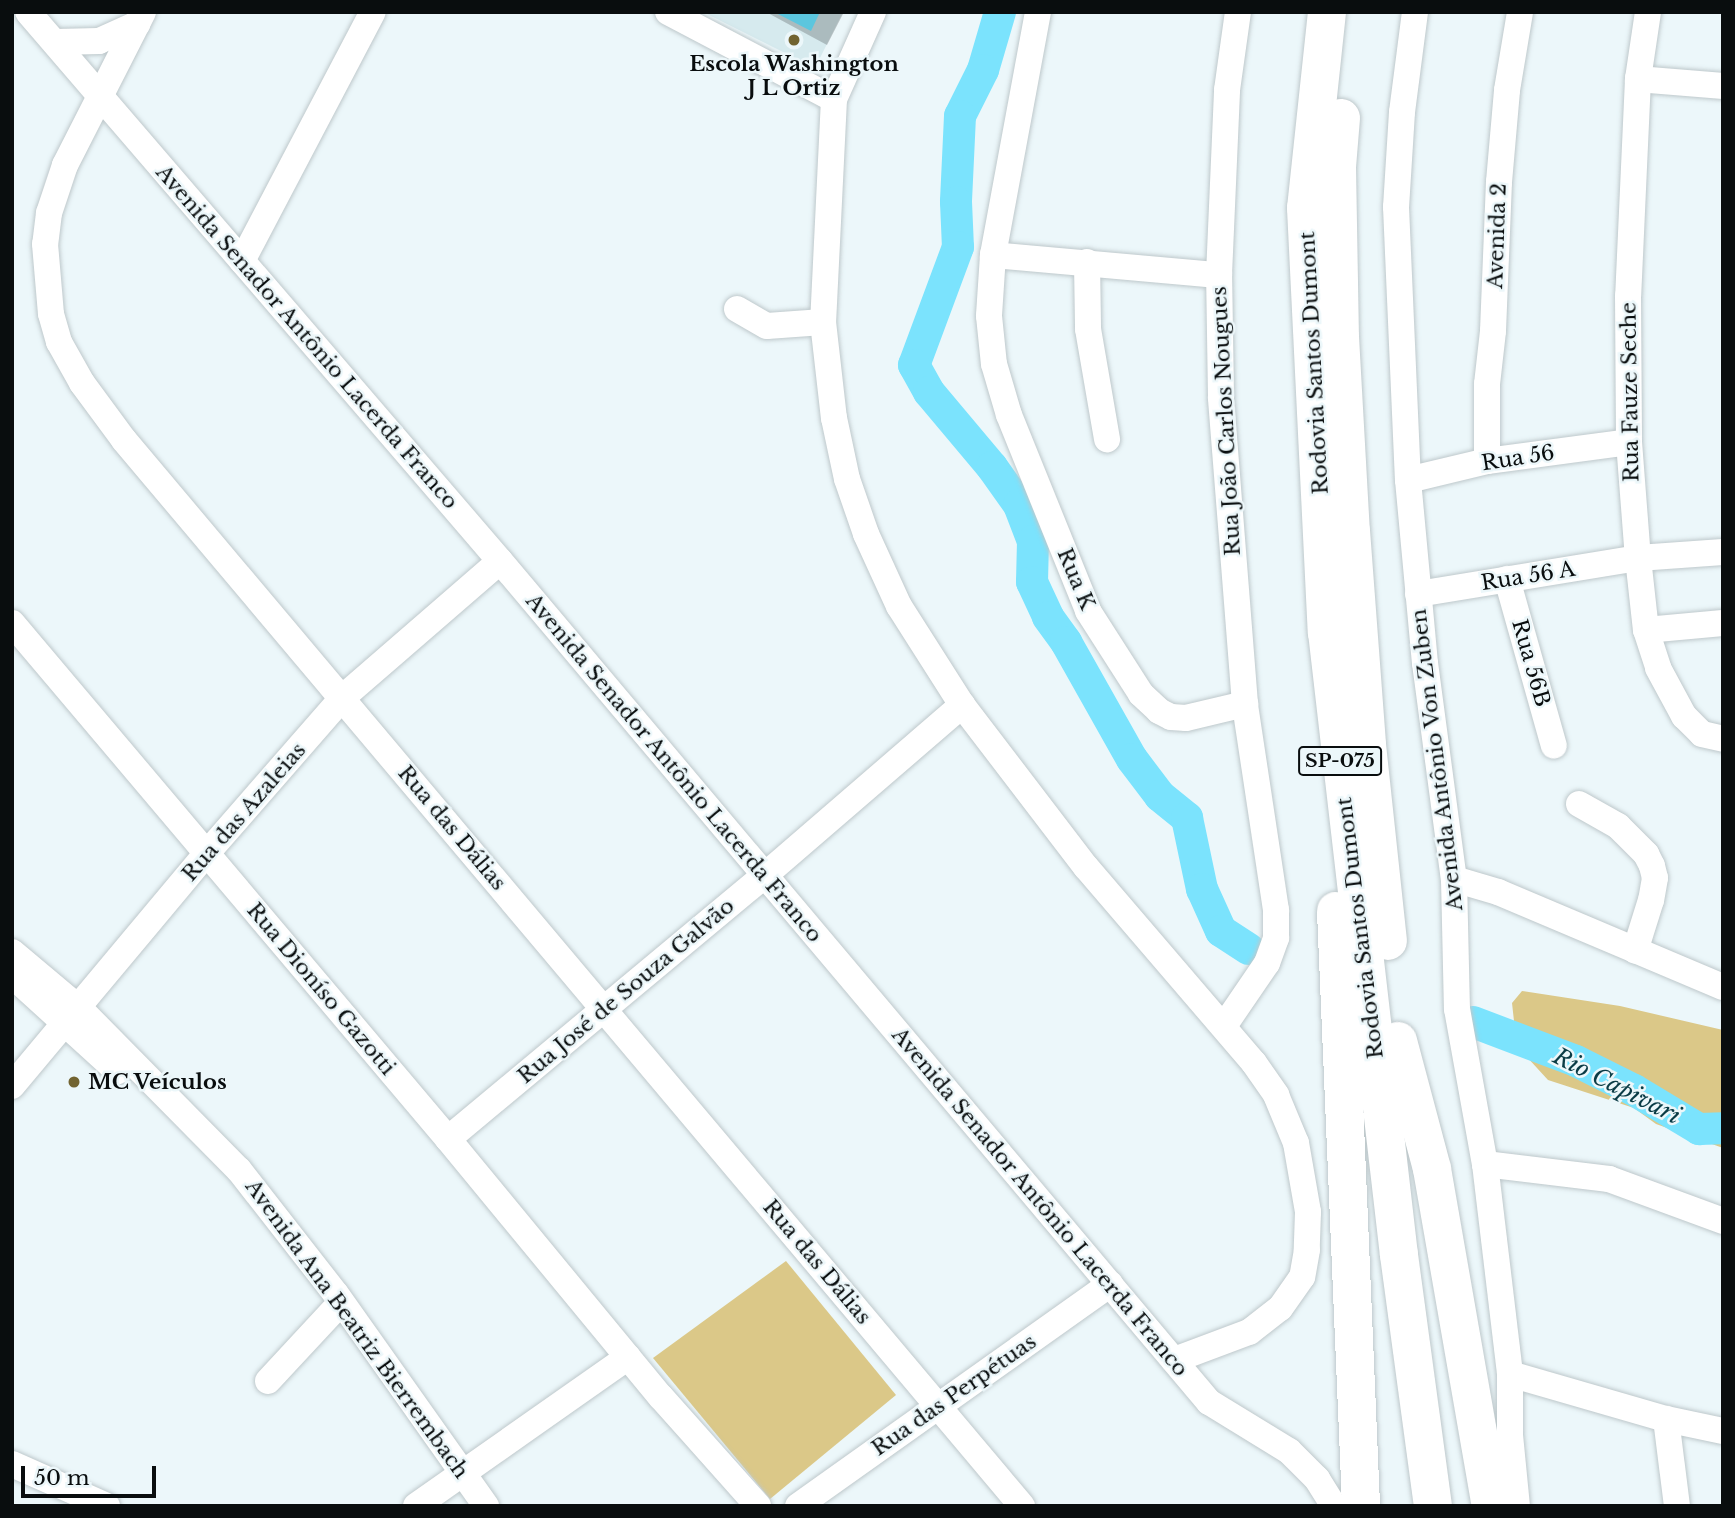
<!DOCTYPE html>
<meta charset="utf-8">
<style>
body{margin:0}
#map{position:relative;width:1735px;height:1518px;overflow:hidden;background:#ecf7fa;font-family:"Libre Baskerville",serif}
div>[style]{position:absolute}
.built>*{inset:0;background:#d6eaee}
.green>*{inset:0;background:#dbc888}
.shadow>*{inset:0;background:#0003}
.river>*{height:32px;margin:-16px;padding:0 16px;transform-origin:16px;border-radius:16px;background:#7be3fd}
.building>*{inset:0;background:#5cc6de}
.roads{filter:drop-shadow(0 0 2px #bec8cb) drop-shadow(0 0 2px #bec8cb)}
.minor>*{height:26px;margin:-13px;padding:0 13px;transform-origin:13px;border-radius:13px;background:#fff}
.highway>*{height:38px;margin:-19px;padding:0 19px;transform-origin:19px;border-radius:19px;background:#fff}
.dots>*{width:19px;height:19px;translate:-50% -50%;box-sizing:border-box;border:4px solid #ecf7fa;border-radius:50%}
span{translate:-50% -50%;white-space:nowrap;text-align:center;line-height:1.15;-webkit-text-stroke:5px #ecf7fa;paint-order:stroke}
.shield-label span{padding:2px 5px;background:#ecf7fa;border:2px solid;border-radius:5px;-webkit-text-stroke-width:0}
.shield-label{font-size:19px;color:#090d0e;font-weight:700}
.poi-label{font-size:21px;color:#090d0e;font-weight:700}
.left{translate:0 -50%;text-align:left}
.street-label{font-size:21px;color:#090d0e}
.water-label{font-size:23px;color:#0a3c46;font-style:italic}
.frame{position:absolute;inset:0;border:14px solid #090d0e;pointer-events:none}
.scale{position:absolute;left:21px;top:1466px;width:135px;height:32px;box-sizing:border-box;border:4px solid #090d0e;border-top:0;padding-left:9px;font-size:21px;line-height:24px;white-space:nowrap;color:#090d0e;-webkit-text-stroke:5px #ecf7fa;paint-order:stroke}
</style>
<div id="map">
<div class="built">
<div style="clip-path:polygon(703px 12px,843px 12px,815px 68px)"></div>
</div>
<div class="green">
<div style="clip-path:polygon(1522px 991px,1620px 1006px,1723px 1030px,1723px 1148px,1656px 1124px,1634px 1108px,1548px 1080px,1526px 1056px,1515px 1030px,1512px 1003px)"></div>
<div style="clip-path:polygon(786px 1261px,896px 1395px,770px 1499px,653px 1358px)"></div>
</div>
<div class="shadow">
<div style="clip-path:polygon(766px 12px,844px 12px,827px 45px)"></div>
</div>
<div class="river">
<div style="left:1000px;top:12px;width:60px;rotate:106.3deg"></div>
<div style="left:983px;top:70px;width:51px;rotate:116.6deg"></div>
<div style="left:960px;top:116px;width:86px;rotate:92.7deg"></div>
<div style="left:956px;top:202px;width:45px;rotate:87.5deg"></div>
<div style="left:958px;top:247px;width:126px;rotate:110.4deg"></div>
<div style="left:914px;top:365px;width:31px;rotate:61deg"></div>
<div style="left:929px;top:392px;width:98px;rotate:50deg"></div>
<div style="left:992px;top:467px;width:47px;rotate:54.6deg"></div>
<div style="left:1019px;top:505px;width:39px;rotate:69deg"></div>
<div style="left:1033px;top:541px;width:41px;rotate:91.4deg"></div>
<div style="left:1032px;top:582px;width:38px;rotate:65deg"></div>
<div style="left:1048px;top:617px;width:31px;rotate:54deg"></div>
<div style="left:1066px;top:642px;width:134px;rotate:60.6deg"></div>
<div style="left:1132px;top:759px;width:46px;rotate:52.9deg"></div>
<div style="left:1160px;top:796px;width:35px;rotate:39deg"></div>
<div style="left:1187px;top:818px;width:73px;rotate:78.1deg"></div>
<div style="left:1202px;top:889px;width:46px;rotate:65.7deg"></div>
<div style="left:1221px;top:931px;width:33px;rotate:33deg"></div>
<div style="left:1473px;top:1022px;width:110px;rotate:20.7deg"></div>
<div style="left:1576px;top:1061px;width:65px;rotate:26.6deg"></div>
<div style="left:1634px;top:1090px;width:76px;rotate:31deg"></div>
<div style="left:1699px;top:1129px;width:24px;rotate:-2deg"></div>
</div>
<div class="building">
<div style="clip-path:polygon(774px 12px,820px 12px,811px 31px)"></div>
</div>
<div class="roads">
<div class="minor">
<div style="left:28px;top:12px;width:724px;rotate:49.31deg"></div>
<div style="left:500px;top:561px;width:1100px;rotate:49.87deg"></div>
<div style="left:1209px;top:1402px;width:94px;rotate:31.5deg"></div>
<div style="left:1289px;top:1451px;width:40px;rotate:45deg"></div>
<div style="left:1317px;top:1479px;width:32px;rotate:58deg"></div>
<div style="left:143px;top:12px;width:172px;rotate:117deg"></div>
<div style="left:65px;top:165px;width:51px;rotate:108.4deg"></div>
<div style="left:49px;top:213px;width:31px;rotate:97deg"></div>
<div style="left:45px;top:244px;width:70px;rotate:85.1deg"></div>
<div style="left:51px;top:314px;width:29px;rotate:74deg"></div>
<div style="left:59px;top:342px;width:47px;rotate:60.7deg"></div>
<div style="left:82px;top:383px;width:71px;rotate:53.6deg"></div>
<div style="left:124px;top:440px;width:1394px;rotate:49.89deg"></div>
<div style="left:668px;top:12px;width:187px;rotate:27.7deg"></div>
<div style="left:873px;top:12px;width:95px;rotate:114.1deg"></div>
<div style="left:834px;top:99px;width:223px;rotate:92.8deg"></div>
<div style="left:823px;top:322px;width:97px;rotate:83.5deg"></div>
<div style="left:834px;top:418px;width:62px;rotate:78deg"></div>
<div style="left:847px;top:479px;width:58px;rotate:70.9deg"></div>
<div style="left:866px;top:534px;width:79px;rotate:65.4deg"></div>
<div style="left:899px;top:606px;width:117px;rotate:57.5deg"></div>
<div style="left:962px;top:705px;width:204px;rotate:52.6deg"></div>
<div style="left:1086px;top:867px;width:258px;rotate:49.4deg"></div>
<div style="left:1254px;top:1063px;width:39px;rotate:55deg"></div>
<div style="left:1276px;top:1095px;width:52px;rotate:67.4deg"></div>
<div style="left:1296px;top:1143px;width:70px;rotate:80.1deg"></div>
<div style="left:1308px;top:1212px;width:38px;rotate:92deg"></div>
<div style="left:1307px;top:1250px;width:27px;rotate:100deg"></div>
<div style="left:1302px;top:1277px;width:38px;rotate:125deg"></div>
<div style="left:1280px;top:1308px;width:39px;rotate:142deg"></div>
<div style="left:1249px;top:1332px;width:80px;rotate:159.5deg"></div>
<div style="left:1038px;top:12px;width:247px;rotate:100.5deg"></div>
<div style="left:993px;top:255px;width:61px;rotate:93.8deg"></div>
<div style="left:989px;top:316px;width:48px;rotate:84.1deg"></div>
<div style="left:994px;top:364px;width:53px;rotate:73.6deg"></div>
<div style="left:1009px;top:415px;width:211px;rotate:68deg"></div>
<div style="left:1088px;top:611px;width:98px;rotate:57.4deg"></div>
<div style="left:1141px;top:694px;width:25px;rotate:43deg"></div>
<div style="left:1159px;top:711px;width:13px;rotate:27deg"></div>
<div style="left:1171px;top:717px;width:15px;rotate:4deg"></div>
<div style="left:1186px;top:718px;width:61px;rotate:-13.3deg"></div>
<div style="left:1415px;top:12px;width:101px;rotate:97.4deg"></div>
<div style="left:1402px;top:112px;width:95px;rotate:93.6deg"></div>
<div style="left:1396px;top:207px;width:273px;rotate:87.5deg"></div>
<div style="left:1408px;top:480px;width:184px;rotate:84.7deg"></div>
<div style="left:1425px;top:663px;width:218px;rotate:82.4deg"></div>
<div style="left:1454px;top:879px;width:130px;rotate:88.7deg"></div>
<div style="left:1457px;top:1009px;width:158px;rotate:79.8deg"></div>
<div style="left:1485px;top:1164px;width:211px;rotate:83.2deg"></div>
<div style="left:1510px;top:1374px;width:61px;rotate:90deg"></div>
<div style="left:1510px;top:1435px;width:71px;rotate:84.4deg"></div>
<div style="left:1648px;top:12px;width:68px;rotate:98.5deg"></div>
<div style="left:1638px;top:79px;width:217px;rotate:92.6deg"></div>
<div style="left:1628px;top:296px;width:146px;rotate:89.6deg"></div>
<div style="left:1629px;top:442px;width:116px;rotate:85.6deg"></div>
<div style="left:1638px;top:558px;width:72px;rotate:83.7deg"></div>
<div style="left:1646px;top:630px;width:40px;rotate:72deg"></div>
<div style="left:1658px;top:668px;width:55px;rotate:61.6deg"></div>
<div style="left:1684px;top:716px;width:25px;rotate:45deg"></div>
<div style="left:1702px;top:734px;width:22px;rotate:13deg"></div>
<div style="left:56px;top:42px;width:43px;rotate:-1.3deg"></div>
<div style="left:99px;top:41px;width:42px;rotate:-24.1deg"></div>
<div style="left:1638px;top:79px;width:85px;rotate:4.7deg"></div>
<div style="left:993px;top:255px;width:227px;rotate:5.1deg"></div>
<div style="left:242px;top:261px;width:281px;rotate:-62.3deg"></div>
<div style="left:1087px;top:262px;width:67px;rotate:89.1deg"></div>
<div style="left:1088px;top:329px;width:112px;rotate:80.2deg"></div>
<div style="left:737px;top:309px;width:34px;rotate:30deg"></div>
<div style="left:767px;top:326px;width:56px;rotate:-4.1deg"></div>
<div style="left:1487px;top:461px;width:77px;rotate:-90deg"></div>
<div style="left:1487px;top:384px;width:53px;rotate:-83.5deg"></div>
<div style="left:1493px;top:331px;width:149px;rotate:-87.7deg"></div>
<div style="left:1499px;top:182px;width:92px;rotate:-85deg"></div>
<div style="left:1507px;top:90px;width:79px;rotate:-80.5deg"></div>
<div style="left:1408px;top:480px;width:81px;rotate:-13.5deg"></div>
<div style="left:1487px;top:461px;width:143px;rotate:-7.6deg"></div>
<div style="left:1507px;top:579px;width:173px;rotate:74.3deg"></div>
<div style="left:1418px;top:594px;width:223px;rotate:-9.3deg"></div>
<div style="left:1638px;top:558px;width:85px;rotate:-4deg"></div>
<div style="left:12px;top:623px;width:676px;rotate:49.8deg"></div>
<div style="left:448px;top:1139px;width:335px;rotate:50.5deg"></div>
<div style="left:661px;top:1397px;width:146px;rotate:48.3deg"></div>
<div style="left:1646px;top:630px;width:77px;rotate:-5.2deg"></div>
<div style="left:1579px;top:804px;width:45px;rotate:29.4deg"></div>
<div style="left:1618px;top:826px;width:40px;rotate:45deg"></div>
<div style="left:1646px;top:854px;width:13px;rotate:63deg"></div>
<div style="left:1652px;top:866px;width:12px;rotate:76deg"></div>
<div style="left:1655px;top:878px;width:22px;rotate:100deg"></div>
<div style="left:1651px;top:900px;width:53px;rotate:107.4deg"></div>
<div style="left:1454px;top:879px;width:46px;rotate:16.5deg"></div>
<div style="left:1498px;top:892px;width:244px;rotate:22.9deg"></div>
<div style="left:12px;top:952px;width:89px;rotate:40deg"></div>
<div style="left:80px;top:1009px;width:226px;rotate:45.4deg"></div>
<div style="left:239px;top:1170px;width:157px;rotate:52deg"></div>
<div style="left:336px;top:1294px;width:260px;rotate:54.7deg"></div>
<div style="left:16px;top:979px;width:137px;rotate:42.3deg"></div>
<div style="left:1224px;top:1026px;width:76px;rotate:-55.7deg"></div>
<div style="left:1267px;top:963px;width:27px;rotate:-70deg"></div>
<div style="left:1276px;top:938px;width:28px;rotate:-90deg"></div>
<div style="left:1276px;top:910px;width:208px;rotate:-98.6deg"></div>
<div style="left:1245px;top:704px;width:308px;rotate:-94.5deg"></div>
<div style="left:1221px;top:397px;width:122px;rotate:-90.9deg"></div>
<div style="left:1219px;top:275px;width:185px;rotate:-87.5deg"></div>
<div style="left:1227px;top:90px;width:79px;rotate:-82deg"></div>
<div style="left:12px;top:1086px;width:304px;rotate:-50.1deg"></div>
<div style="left:207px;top:853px;width:206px;rotate:-48.9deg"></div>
<div style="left:342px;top:698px;width:209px;rotate:-40.9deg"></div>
<div style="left:448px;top:1139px;width:411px;rotate:-39.8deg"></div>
<div style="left:764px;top:876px;width:262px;rotate:-40.8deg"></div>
<div style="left:1485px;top:1164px;width:125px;rotate:6.9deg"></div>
<div style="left:1609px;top:1179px;width:121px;rotate:20.2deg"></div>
<div style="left:1510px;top:1374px;width:162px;rotate:16.1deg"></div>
<div style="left:1666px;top:1419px;width:58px;rotate:11.9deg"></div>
<div style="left:268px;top:1381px;width:96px;rotate:-47.1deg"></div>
<div style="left:1666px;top:1419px;width:88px;rotate:82.8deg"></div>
<div style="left:12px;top:1464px;width:104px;rotate:23.9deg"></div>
<div style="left:416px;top:1506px;width:259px;rotate:-35.1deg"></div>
<div style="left:798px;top:1506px;width:383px;rotate:-35.4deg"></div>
</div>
<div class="highway">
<div style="left:1327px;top:12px;width:197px;rotate:96.1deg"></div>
<div style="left:1306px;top:208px;width:425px;rotate:87.2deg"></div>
<div style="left:1327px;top:632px;width:627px;rotate:83.41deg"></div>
<div style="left:1399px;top:1255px;width:253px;rotate:82.3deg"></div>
<div style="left:1341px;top:118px;width:49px;rotate:94.7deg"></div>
<div style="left:1337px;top:167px;width:170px;rotate:89deg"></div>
<div style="left:1340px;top:337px;width:194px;rotate:86.8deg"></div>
<div style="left:1351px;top:531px;width:215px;rotate:85.7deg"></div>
<div style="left:1367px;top:745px;width:197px;rotate:83.9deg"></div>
<div style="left:1336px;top:911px;width:596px;rotate:87.59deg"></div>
<div style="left:1398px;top:1041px;width:132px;rotate:75.1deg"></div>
<div style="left:1432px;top:1169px;width:342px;rotate:80.1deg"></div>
</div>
</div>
<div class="dots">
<div style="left:794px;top:40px;background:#726431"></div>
<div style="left:74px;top:1082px;background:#726431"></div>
</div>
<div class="shield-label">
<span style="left:1340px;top:761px">SP-075</span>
</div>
<div class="poi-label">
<span style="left:794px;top:76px">Escola Washington<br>J L Ortiz</span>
<span class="left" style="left:88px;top:1082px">MC Veículos</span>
</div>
<div class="street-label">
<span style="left:1497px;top:236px;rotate:-88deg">Avenida 2</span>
<span style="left:307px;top:337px;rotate:49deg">Avenida Senador Antônio Lacerda Franco</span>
<span style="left:1314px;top:363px;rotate:-93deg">Rodovia Santos Dumont</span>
<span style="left:1630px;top:392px;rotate:-91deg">Rua Fauze Seche</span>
<span style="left:1226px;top:421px;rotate:-93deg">Rua João Carlos Nougues</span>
<span style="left:1518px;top:458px;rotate:-9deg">Rua 56</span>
<span style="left:1528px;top:576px;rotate:-9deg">Rua 56 A</span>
<span style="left:1076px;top:579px;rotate:67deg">Rua K</span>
<span style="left:1531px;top:663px;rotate:74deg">Rua 56B</span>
<span style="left:1437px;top:760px;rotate:-97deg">Avenida Antônio Von Zuben</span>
<span style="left:674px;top:768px;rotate:50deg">Avenida Senador Antônio Lacerda Franco</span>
<span style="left:244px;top:812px;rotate:-49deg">Rua das Azaleias</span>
<span style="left:452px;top:828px;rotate:50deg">Rua das Dálias</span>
<span style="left:1360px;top:928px;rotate:-97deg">Rodovia Santos Dumont</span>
<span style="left:321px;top:989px;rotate:50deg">Rua Dioníso Gazotti</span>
<span style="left:626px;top:991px;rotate:-40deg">Rua José de Souza Galvão</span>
<span style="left:1040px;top:1202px;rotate:50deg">Avenida Senador Antônio Lacerda Franco</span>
<span style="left:817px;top:1262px;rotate:50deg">Rua das Dálias</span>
<span style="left:357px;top:1329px;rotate:54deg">Avenida Ana Beatriz Bierrembach</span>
<span style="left:954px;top:1395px;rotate:-35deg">Rua das Perpétuas</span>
</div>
<div class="water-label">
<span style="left:1617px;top:1086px;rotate:27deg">Rio Capivari</span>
</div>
<div class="frame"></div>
<div class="scale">50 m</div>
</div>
